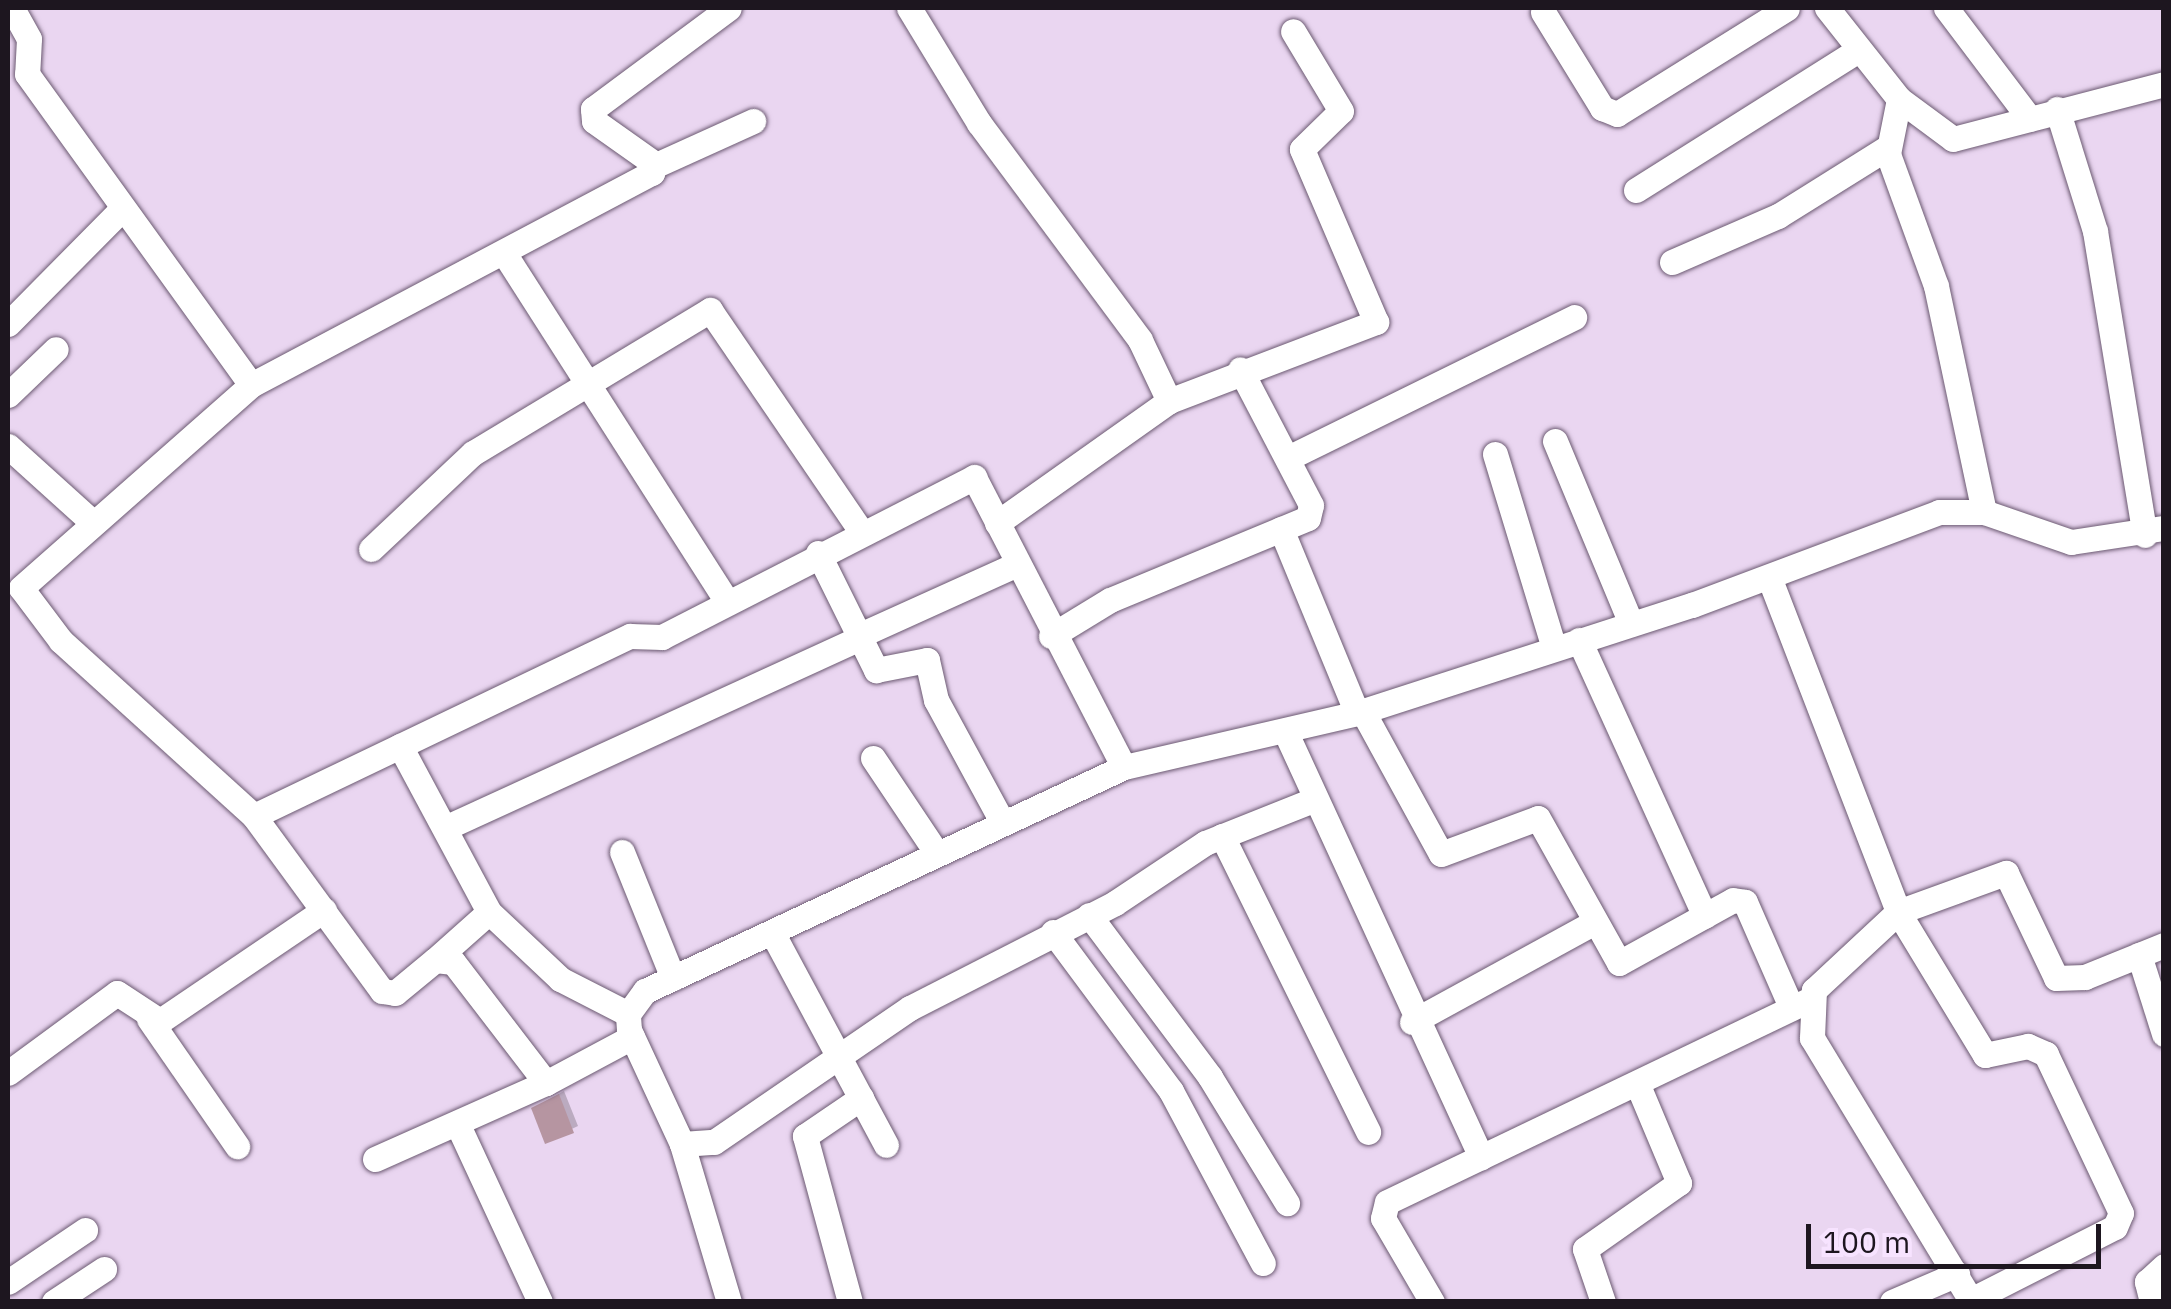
<!DOCTYPE html>
<style>
body{margin:0}
#map{position:relative;width:2171px;height:1309px;overflow:hidden;background:#ead6f1;font-family:"IBM Plex Sans",sans-serif}
div>[style]{position:absolute}
.shadow>*{inset:0;background:#0003}
.building>*{inset:0;background:#b695a1}
.roads{filter:drop-shadow(0 0 2px #6b5971) drop-shadow(0 0 2px #6b5971)}
.minor>*{height:25px;margin:-12.5px;padding:0 12.5px;transform-origin:12.5px;border-radius:12.5px;background:#fff}
span{translate:-50% -50%;white-space:nowrap;text-align:center;line-height:1.15;-webkit-text-stroke:8px #f7e3ff;paint-order:stroke}
.frame{position:absolute;inset:0;border:10px solid #1d161f;pointer-events:none}
.scale{position:absolute;left:1806px;top:1224px;width:295px;height:45px;box-sizing:border-box;border:5px solid #1d161f;border-top:0;padding-left:12px;font-size:30px;line-height:35px;white-space:nowrap;color:#1d161f;-webkit-text-stroke:8px #f7e3ff;paint-order:stroke}
</style>
<div id="map">
<div class="shadow">
<div style="clip-path:polygon(564px 1091px,578px 1126px,546px 1141px,534px 1108px)"></div>
</div>
<div class="building">
<div style="clip-path:polygon(559px 1094px,574px 1133px,545px 1144px,531px 1108px)"></div>
</div>
<div class="roads">
<div class="minor">
<div style="left:12px;top:8px;width:35px;rotate:61deg"></div>
<div style="left:29px;top:39px;width:35px;rotate:93deg"></div>
<div style="left:27px;top:74px;width:383px;rotate:54.2deg"></div>
<div style="left:909px;top:8px;width:135px;rotate:58.7deg"></div>
<div style="left:979px;top:123px;width:270px;rotate:53.4deg"></div>
<div style="left:1140px;top:340px;width:68px;rotate:64.6deg"></div>
<div style="left:1827px;top:8px;width:116px;rotate:51.6deg"></div>
<div style="left:1899px;top:99px;width:67px;rotate:36.5deg"></div>
<div style="left:1953px;top:139px;width:218px;rotate:-14.6deg"></div>
<div style="left:1946px;top:8px;width:139px;rotate:52.9deg"></div>
<div style="left:1543px;top:12px;width:113px;rotate:58.4deg"></div>
<div style="left:1602px;top:108px;width:16px;rotate:22deg"></div>
<div style="left:1617px;top:114px;width:200px;rotate:-31.9deg"></div>
<div style="left:1899px;top:99px;width:56px;rotate:101.3deg"></div>
<div style="left:1888px;top:154px;width:140px;rotate:70deg"></div>
<div style="left:1936px;top:286px;width:231px;rotate:78deg"></div>
<div style="left:2057px;top:109px;width:128px;rotate:72.7deg"></div>
<div style="left:2095px;top:231px;width:308px;rotate:80.7deg"></div>
<div style="left:654px;top:166px;width:109px;rotate:-24.4deg"></div>
<div style="left:1636px;top:190px;width:262px;rotate:-32.2deg"></div>
<div style="left:504px;top:253px;width:414px;rotate:57.4deg"></div>
<div style="left:1672px;top:262px;width:116px;rotate:-23.5deg"></div>
<div style="left:1778px;top:216px;width:128px;rotate:-32deg"></div>
<div style="left:8px;top:324px;width:162px;rotate:-45.3deg"></div>
<div style="left:8px;top:395px;width:66px;rotate:-43.8deg"></div>
<div style="left:1555px;top:441px;width:198px;rotate:67.4deg"></div>
<div style="left:8px;top:446px;width:113px;rotate:42.1deg"></div>
<div style="left:1495px;top:454px;width:203px;rotate:73.1deg"></div>
<div style="left:1288px;top:458px;width:319px;rotate:-26.2deg"></div>
<div style="left:997px;top:523px;width:211px;rotate:-35.3deg"></div>
<div style="left:1169px;top:401px;width:222px;rotate:-20.9deg"></div>
<div style="left:1376px;top:322px;width:188px;rotate:-113.2deg"></div>
<div style="left:1302px;top:149px;width:54px;rotate:-44.3deg"></div>
<div style="left:1341px;top:111px;width:93px;rotate:-121deg"></div>
<div style="left:1281px;top:529px;width:199px;rotate:67.6deg"></div>
<div style="left:371px;top:549px;width:140px;rotate:-43.3deg"></div>
<div style="left:473px;top:453px;width:277px;rotate:-31.1deg"></div>
<div style="left:710px;top:310px;width:266px;rotate:55.7deg"></div>
<div style="left:818px;top:553px;width:131px;rotate:63.6deg"></div>
<div style="left:876px;top:670px;width:52px;rotate:-11.1deg"></div>
<div style="left:927px;top:660px;width:41px;rotate:77.3deg"></div>
<div style="left:936px;top:700px;width:134px;rotate:61.5deg"></div>
<div style="left:1769px;top:577px;width:359px;rotate:68.9deg"></div>
<div style="left:1898px;top:912px;width:115px;rotate:137.1deg"></div>
<div style="left:1814px;top:990px;width:48px;rotate:92.4deg"></div>
<div style="left:1812px;top:1038px;width:309px;rotate:58.8deg"></div>
<div style="left:858px;top:636px;width:172px;rotate:-24.3deg"></div>
<div style="left:1051px;top:636px;width:69px;rotate:-31.4deg"></div>
<div style="left:1110px;top:600px;width:214px;rotate:-22.5deg"></div>
<div style="left:1308px;top:518px;width:13px;rotate:-77deg"></div>
<div style="left:1311px;top:505px;width:153px;rotate:-117.6deg"></div>
<div style="left:1579px;top:640px;width:303px;rotate:65.5deg"></div>
<div style="left:1362px;top:710px;width:164px;rotate:61.3deg"></div>
<div style="left:1441px;top:854px;width:103px;rotate:-20.4deg"></div>
<div style="left:1538px;top:818px;width:166px;rotate:60.8deg"></div>
<div style="left:1619px;top:963px;width:130px;rotate:-28.9deg"></div>
<div style="left:1733px;top:900px;width:12px;rotate:9deg"></div>
<div style="left:1745px;top:902px;width:115px;rotate:66.3deg"></div>
<div style="left:1286px;top:733px;width:467px;rotate:65.3deg"></div>
<div style="left:400px;top:746px;width:188px;rotate:61.8deg"></div>
<div style="left:489px;top:912px;width:98px;rotate:43.3deg"></div>
<div style="left:560px;top:979px;width:76px;rotate:27.2deg"></div>
<div style="left:873px;top:758px;width:113px;rotate:56.2deg"></div>
<div style="left:254px;top:816px;width:417px;rotate:-25.6deg"></div>
<div style="left:630px;top:636px;width:32px;rotate:2deg"></div>
<div style="left:662px;top:637px;width:351px;rotate:-27.1deg"></div>
<div style="left:974px;top:477px;width:326px;rotate:62.7deg"></div>
<div style="left:445px;top:828px;width:456px;rotate:-24.6deg"></div>
<div style="left:1222px;top:836px;width:330px;rotate:63.7deg"></div>
<div style="left:622px;top:852px;width:136px;rotate:68deg"></div>
<div style="left:1089px;top:915px;width:202px;rotate:53.2deg"></div>
<div style="left:1210px;top:1077px;width:148px;rotate:58.6deg"></div>
<div style="left:1053px;top:932px;width:198px;rotate:53.4deg"></div>
<div style="left:1171px;top:1091px;width:195px;rotate:61.9deg"></div>
<div style="left:774px;top:936px;width:237px;rotate:61.8deg"></div>
<div style="left:2139px;top:955px;width:83px;rotate:72.4deg"></div>
<div style="left:435px;top:960px;width:72px;rotate:-41.6deg"></div>
<div style="left:149px;top:1019px;width:155px;rotate:55.3deg"></div>
<div style="left:1412px;top:1022px;width:204px;rotate:-28.7deg"></div>
<div style="left:632px;top:1037px;width:98px;rotate:151.9deg"></div>
<div style="left:546px;top:1083px;width:153px;rotate:-127.5deg"></div>
<div style="left:453px;top:962px;width:18px;rotate:-174deg"></div>
<div style="left:435px;top:960px;width:52px;rotate:140.5deg"></div>
<div style="left:395px;top:993px;width:13px;rotate:-171deg"></div>
<div style="left:382px;top:991px;width:217px;rotate:-126.2deg"></div>
<div style="left:254px;top:816px;width:261px;rotate:-137.8deg"></div>
<div style="left:61px;top:641px;width:66px;rotate:-127deg"></div>
<div style="left:21px;top:588px;width:307px;rotate:-41.4deg"></div>
<div style="left:251px;top:385px;width:454px;rotate:-27.9deg"></div>
<div style="left:652px;top:173px;width:11px;rotate:-90deg"></div>
<div style="left:652px;top:162px;width:71px;rotate:-144.7deg"></div>
<div style="left:594px;top:121px;width:12px;rotate:-95deg"></div>
<div style="left:593px;top:109px;width:169px;rotate:-36.6deg"></div>
<div style="left:8px;top:1073px;width:135px;rotate:-36.3deg"></div>
<div style="left:117px;top:993px;width:51px;rotate:33.1deg"></div>
<div style="left:160px;top:1021px;width:198px;rotate:-34.1deg"></div>
<div style="left:457px;top:1123px;width:197px;rotate:65.1deg"></div>
<div style="left:682px;top:1144px;width:32px;rotate:-4deg"></div>
<div style="left:714px;top:1142px;width:237px;rotate:-34.4deg"></div>
<div style="left:910px;top:1008px;width:230px;rotate:-27.1deg"></div>
<div style="left:1115px;top:903px;width:108px;rotate:-33.7deg"></div>
<div style="left:1205px;top:843px;width:116px;rotate:-21.7deg"></div>
<div style="left:375px;top:1159px;width:187px;rotate:-24deg"></div>
<div style="left:8px;top:1282px;width:93px;rotate:-34deg"></div>
<div style="left:1971px;top:1300px;width:161px;rotate:-26.9deg"></div>
<div style="left:2115px;top:1227px;width:15px;rotate:-67deg"></div>
<div style="left:2121px;top:1213px;width:176px;rotate:-115.3deg"></div>
<div style="left:2046px;top:1054px;width:20px;rotate:-156deg"></div>
<div style="left:2028px;top:1046px;width:44px;rotate:168.2deg"></div>
<div style="left:1985px;top:1055px;width:167px;rotate:-121.3deg"></div>
<div style="left:1898px;top:912px;width:115px;rotate:-19.9deg"></div>
<div style="left:2006px;top:873px;width:116px;rotate:64.5deg"></div>
<div style="left:2056px;top:978px;width:29px;rotate:-2deg"></div>
<div style="left:2085px;top:977px;width:85px;rotate:-22.1deg"></div>
<div style="left:54px;top:1302px;width:60px;rotate:-33.4deg"></div>
<div style="left:729px;top:1302px;width:165px;rotate:-106.6deg"></div>
<div style="left:682px;top:1144px;width:126px;rotate:-114.9deg"></div>
<div style="left:629px;top:1030px;width:16px;rotate:-94deg"></div>
<div style="left:628px;top:1014px;width:29px;rotate:-54deg"></div>
<div style="left:645px;top:991px;width:529px;rotate:-25.06deg"></div>
<div style="left:1124px;top:767px;width:239px;rotate:-13deg"></div>
<div style="left:1357px;top:713px;width:352px;rotate:-17.9deg"></div>
<div style="left:1692px;top:605px;width:264px;rotate:-20.6deg"></div>
<div style="left:1939px;top:512px;width:45px"></div>
<div style="left:1984px;top:512px;width:92px;rotate:19deg"></div>
<div style="left:2071px;top:542px;width:94px;rotate:-8.6deg"></div>
<div style="left:850px;top:1302px;width:172px;rotate:-105.2deg"></div>
<div style="left:805px;top:1136px;width:68px;rotate:-34.2deg"></div>
<div style="left:1432px;top:1302px;width:97px;rotate:-120.3deg"></div>
<div style="left:1383px;top:1218px;width:16px;rotate:-76deg"></div>
<div style="left:1387px;top:1202px;width:465px;rotate:-25.6deg"></div>
<div style="left:1603px;top:1302px;width:56px;rotate:-108.8deg"></div>
<div style="left:1585px;top:1249px;width:115px;rotate:-35.1deg"></div>
<div style="left:1679px;top:1183px;width:108px;rotate:-112.8deg"></div>
<div style="left:1892px;top:1302px;width:71px;rotate:-23.3deg"></div>
<div style="left:2152px;top:1302px;width:21px;rotate:-104deg"></div>
<div style="left:2147px;top:1282px;width:23px;rotate:-43deg"></div>
</div>
</div>
<div class="frame"></div>
<div class="scale">100 m</div>
</div>
